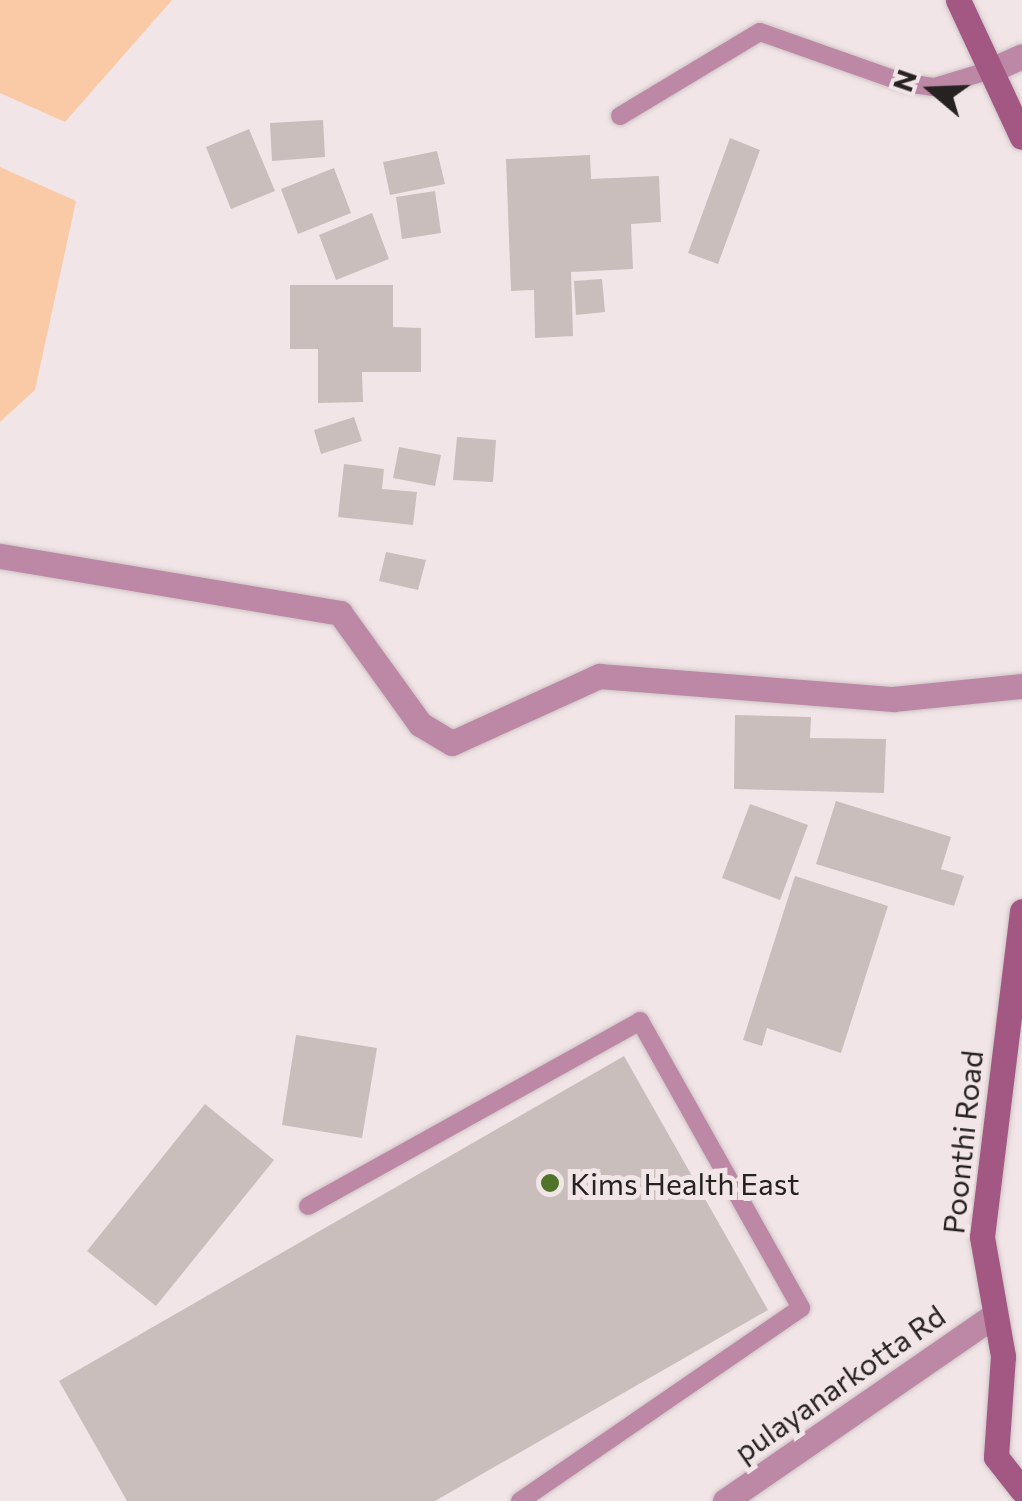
<!DOCTYPE html>
<style>
body{margin:0}
#map{position:relative;width:1022px;height:1501px;overflow:hidden;background:#f2e5e7;font-family:Commissioner,sans-serif}
div>[style]{position:absolute}
.green>*{inset:0;background:#facaa7}
.building>*{inset:0;background:#c9bebb}
.roads{filter:drop-shadow(0 0 2px #cdc2c4) drop-shadow(0 0 2px #cdc2c4)}
.service>*{height:18px;margin:-9px;padding:0 9px;transform-origin:9px;border-radius:9px;background:#bc88a5}
.minor>*{height:25px;margin:-12.5px;padding:0 12.5px;transform-origin:12.5px;border-radius:12.5px;background:#bc88a5}
.tertiary>*{height:25px;margin:-12.5px;padding:0 12.5px;transform-origin:12.5px;border-radius:12.5px;background:#bc88a5}
.secondary>*{height:25px;margin:-12.5px;padding:0 12.5px;transform-origin:12.5px;border-radius:12.5px;background:#a35884}
.dots>*{width:28px;height:28px;translate:-50% -50%;box-sizing:border-box;border:5px solid #f2e5e7;border-radius:50%}
span{translate:-50% -50%;white-space:nowrap;text-align:center;line-height:1.15;-webkit-text-stroke:10px #f2e5e7;paint-order:stroke}
.street-label{font-size:30px;color:#262222}
.poi-label{font-size:30px;color:#262222}
.left{translate:0 -50%;text-align:left}
.north{position:absolute;left:882px;top:40px;width:100px;height:100px;-webkit-text-stroke:8px #f2e5e7;paint-order:stroke;rotate:289deg;font-size:28px;font-weight:700;line-height:40px;text-align:center;color:#262222}
.north::after{content:'';display:block;margin:auto;width:35px;height:45px;background:#262222;clip-path:polygon(50% 0,100% 100%,50% 72%,0 100%)}
</style>
<div id="map">
<div class="green">
<div style="clip-path:polygon(0 0,172px 0,65px 122px,0 93px)"></div>
<div style="clip-path:polygon(0 167px,76px 201px,35px 390px,0 422px)"></div>
</div>
<div class="building">
<div style="clip-path:polygon(323px 120px,325px 157px,272px 161px,270px 123px)"></div>
<div style="clip-path:polygon(249px 129px,275px 191px,231px 209px,206px 147px)"></div>
<div style="clip-path:polygon(730px 138px,760px 150px,718px 264px,688px 253px)"></div>
<div style="clip-path:polygon(437px 151px,445px 184px,390px 195px,383px 162px)"></div>
<div style="clip-path:polygon(590px 155px,591px 179px,659px 176px,661px 222px,631px 224px,633px 269px,571px 272px,573px 336px,535px 338px,534px 290px,511px 291px,506px 159px)"></div>
<div style="clip-path:polygon(334px 168px,351px 213px,298px 234px,281px 189px)"></div>
<div style="clip-path:polygon(435px 191px,441px 233px,402px 239px,396px 197px)"></div>
<div style="clip-path:polygon(372px 213px,389px 259px,336px 280px,319px 235px)"></div>
<div style="clip-path:polygon(602px 279px,605px 312px,576px 315px,574px 281px)"></div>
<div style="clip-path:polygon(290px 285px,393px 285px,393px 327px,421px 328px,421px 372px,362px 372px,363px 402px,318px 403px,318px 349px,290px 349px)"></div>
<div style="clip-path:polygon(354px 417px,362px 441px,321px 454px,314px 430px)"></div>
<div style="clip-path:polygon(457px 437px,496px 440px,493px 482px,453px 480px)"></div>
<div style="clip-path:polygon(399px 447px,441px 455px,435px 486px,393px 478px)"></div>
<div style="clip-path:polygon(344px 464px,384px 469px,382px 489px,417px 492px,413px 525px,338px 517px)"></div>
<div style="clip-path:polygon(386px 552px,426px 560px,418px 590px,379px 581px)"></div>
<div style="clip-path:polygon(735px 715px,811px 717px,810px 738px,886px 739px,884px 793px,734px 789px)"></div>
<div style="clip-path:polygon(836px 801px,951px 837px,941px 869px,964px 876px,954px 906px,816px 864px)"></div>
<div style="clip-path:polygon(750px 804px,808px 825px,780px 900px,722px 878px)"></div>
<div style="clip-path:polygon(795px 876px,888px 906px,841px 1053px,767px 1028px,762px 1046px,743px 1040px)"></div>
<div style="clip-path:polygon(296px 1035px,377px 1048px,362px 1138px,282px 1125px)"></div>
<div style="clip-path:polygon(624px 1056px,768px 1310px,435px 1501px,127px 1501px,59px 1381px)"></div>
<div style="clip-path:polygon(205px 1104px,274px 1160px,156px 1306px,87px 1251px)"></div>
</div>
<div class="roads">
<div class="service">
<div style="left:620px;top:116px;width:163px;rotate:-31deg"></div>
<div style="left:760px;top:32px;width:154px;rotate:19.4deg"></div>
<div style="left:905px;top:83px;width:29px;rotate:8deg"></div>
<div style="left:934px;top:87px;width:59px;rotate:-16.6deg"></div>
<div style="left:308px;top:1206px;width:380px;rotate:-29.1deg"></div>
<div style="left:640px;top:1021px;width:329px;rotate:60.7deg"></div>
<div style="left:801px;top:1308px;width:341px;rotate:145.5deg"></div>
</div>
<div class="minor">
<div style="left:991px;top:70px;width:34px;rotate:-24deg"></div>
<div style="left:0;top:556px;width:345px;rotate:9.5deg"></div>
<div style="left:340px;top:613px;width:137px;rotate:54.2deg"></div>
<div style="left:420px;top:724px;width:37px;rotate:31deg"></div>
<div style="left:452px;top:743px;width:162px;rotate:-24.5deg"></div>
<div style="left:599px;top:676px;width:295px;rotate:4.5deg"></div>
<div style="left:893px;top:699px;width:130px;rotate:-5.8deg"></div>
</div>
<div class="tertiary">
<div style="left:725px;top:1501px;width:322px;rotate:-34.6deg"></div>
</div>
<div class="secondary">
<div style="left:958px;top:0;width:151px;rotate:65deg"></div>
<div style="left:1022px;top:911px;width:328px;rotate:97deg"></div>
<div style="left:982px;top:1237px;width:121px;rotate:80deg"></div>
<div style="left:1003px;top:1356px;width:101px;rotate:94deg"></div>
<div style="left:996px;top:1457px;width:42px;rotate:51.8deg"></div>
</div>
</div>
<div class="dots">
<div style="left:550px;top:1183px;background:#50732b"></div>
</div>
<div class="street-label">
<span style="left:962px;top:1142px;rotate:-84deg">Poonthi Road</span>
<span style="left:839px;top:1383px;rotate:-35deg">pulayanarkotta Rd</span>
</div>
<div class="poi-label">
<span class="left" style="left:570px;top:1183px">Kims Health East</span>
</div>
<div class="north">N</div>
</div>
